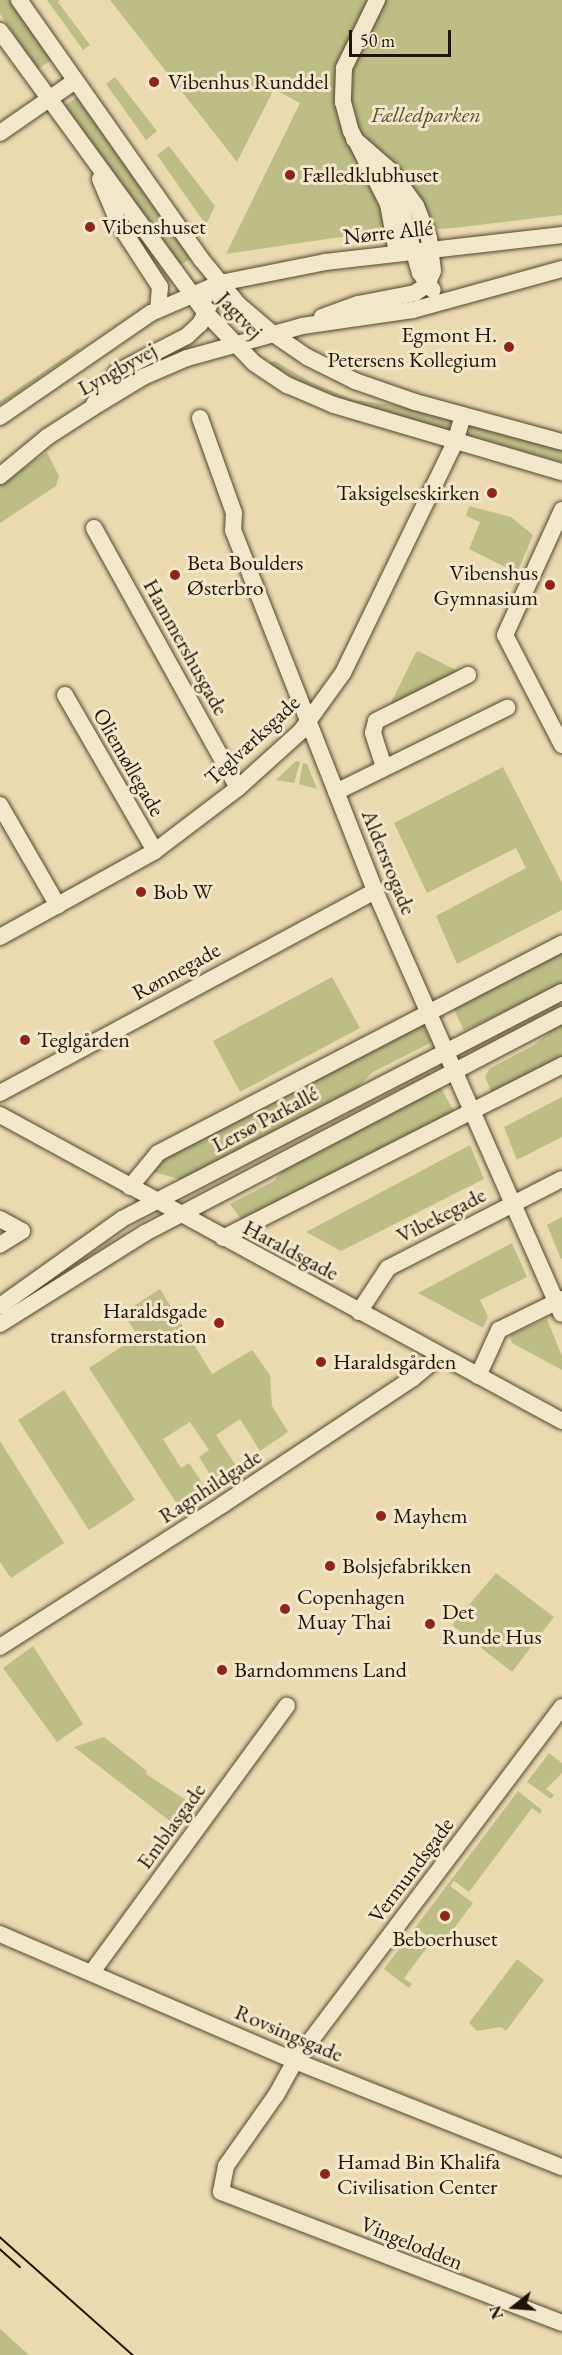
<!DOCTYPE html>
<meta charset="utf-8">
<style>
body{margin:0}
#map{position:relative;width:562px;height:2355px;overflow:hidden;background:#ebdaaf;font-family:"EB Garamond",serif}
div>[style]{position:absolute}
.green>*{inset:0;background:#bdbe86}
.roads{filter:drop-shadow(0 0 2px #524631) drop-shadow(0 0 2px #524631)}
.minor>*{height:16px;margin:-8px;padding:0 8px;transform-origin:8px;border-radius:8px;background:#f2e7cb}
.tram>*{height:1.5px;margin:-0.75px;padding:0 0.75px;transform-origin:0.75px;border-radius:0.75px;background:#1f1407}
.dots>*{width:16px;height:16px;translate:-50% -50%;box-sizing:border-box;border:3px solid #f2e7cb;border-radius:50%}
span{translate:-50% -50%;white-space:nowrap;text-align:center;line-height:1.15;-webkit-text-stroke:6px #f2e7cb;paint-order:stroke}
.poi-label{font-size:22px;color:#1f1407}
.left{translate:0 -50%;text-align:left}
.right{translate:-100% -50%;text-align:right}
.park-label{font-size:22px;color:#565033;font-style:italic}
.street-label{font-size:22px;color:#1f1407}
.north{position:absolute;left:484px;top:2277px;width:60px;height:60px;-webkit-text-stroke:4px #f2e7cb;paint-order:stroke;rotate:253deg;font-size:16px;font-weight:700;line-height:24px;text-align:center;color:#1f1407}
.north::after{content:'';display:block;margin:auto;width:21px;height:27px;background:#1f1407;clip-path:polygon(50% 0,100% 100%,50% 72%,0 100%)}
.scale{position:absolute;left:349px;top:30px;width:102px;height:27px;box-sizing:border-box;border:3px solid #1f1407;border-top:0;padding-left:8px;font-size:18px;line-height:21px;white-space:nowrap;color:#1f1407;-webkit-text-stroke:4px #f2e7cb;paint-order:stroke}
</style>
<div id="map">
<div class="green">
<div style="clip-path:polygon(0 0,10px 0,52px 60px,38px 69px,0 14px)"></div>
<div style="clip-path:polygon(47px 0,60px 0,58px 2px,90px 45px,83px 50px)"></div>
<div style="clip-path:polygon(110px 0,562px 0,562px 215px,454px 228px,368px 233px,226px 254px,300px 103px,274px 89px,237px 162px)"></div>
<div style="clip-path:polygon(115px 77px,157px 131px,146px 140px,106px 84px)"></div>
<div style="clip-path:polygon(77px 97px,191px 259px,179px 265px,64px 106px)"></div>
<div style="clip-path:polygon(169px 146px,215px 206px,206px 225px,157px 155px)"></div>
<div style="clip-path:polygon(79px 348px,79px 350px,0 405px,0 401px)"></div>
<div style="clip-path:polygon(275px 361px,311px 382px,353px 400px,396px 405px,451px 420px,449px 431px,342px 399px,297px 380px,268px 363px)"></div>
<div style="clip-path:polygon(471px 425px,562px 450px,562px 462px,468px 436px)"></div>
<div style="clip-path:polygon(47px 452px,59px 476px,56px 486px,0 523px,0 485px)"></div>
<div style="clip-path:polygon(469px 506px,511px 517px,533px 535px,517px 573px,469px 549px,480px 522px,466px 516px)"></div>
<div style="clip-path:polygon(418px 651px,460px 672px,388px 709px,415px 654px)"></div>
<div style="clip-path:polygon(296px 761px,300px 762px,294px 783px,276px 780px)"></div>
<div style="clip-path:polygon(303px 763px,307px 764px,317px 789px,299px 784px)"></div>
<div style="clip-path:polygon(503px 767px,562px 883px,562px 910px,457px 964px,436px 916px,526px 868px,516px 848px,427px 893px,394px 823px)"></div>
<div style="clip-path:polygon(562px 951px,562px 984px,464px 1031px,453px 1007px)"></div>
<div style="clip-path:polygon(332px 977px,360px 1028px,240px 1092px,213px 1041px)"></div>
<div style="clip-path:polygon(562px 1022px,562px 1057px,492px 1093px,485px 1077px,489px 1069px,534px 1045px)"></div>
<div style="clip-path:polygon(422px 1023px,432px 1042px,373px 1072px,358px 1087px,182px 1180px,151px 1171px,165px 1157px)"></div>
<div style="clip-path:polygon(440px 1086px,455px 1113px,243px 1222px,230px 1204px,274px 1181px,287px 1166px)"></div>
<div style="clip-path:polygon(562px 1097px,562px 1137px,517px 1160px,504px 1127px)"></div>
<div style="clip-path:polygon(470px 1145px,484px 1179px,341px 1251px,306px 1232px)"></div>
<div style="clip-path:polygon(562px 1217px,562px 1258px,561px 1259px,547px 1225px)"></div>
<div style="clip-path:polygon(512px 1243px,527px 1277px,480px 1300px,488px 1317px,483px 1328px,418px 1293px)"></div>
<div style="clip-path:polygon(160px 1289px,212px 1374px,252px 1350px,270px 1375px,272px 1406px,288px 1432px,260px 1451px,240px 1419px,216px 1435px,236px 1466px,214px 1481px,199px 1457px,209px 1450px,190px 1422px,163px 1439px,181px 1468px,189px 1463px,204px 1486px,177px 1504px,89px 1368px,138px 1336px,123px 1313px)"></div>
<div style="clip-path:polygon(547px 1319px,562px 1356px,562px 1370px,512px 1343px,510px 1335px)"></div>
<div style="clip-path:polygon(64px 1390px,135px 1500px,89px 1530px,18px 1420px)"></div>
<div style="clip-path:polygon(0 1441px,64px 1543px,11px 1578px,0 1562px)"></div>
<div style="clip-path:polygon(496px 1573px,554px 1617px,512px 1672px,452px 1625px)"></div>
<div style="clip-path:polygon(33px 1646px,83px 1724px,57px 1742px,3px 1668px)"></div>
<div style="clip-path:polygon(104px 1737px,147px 1771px,146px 1774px,192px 1804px,175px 1825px,74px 1747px)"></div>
<div style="clip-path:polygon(549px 1753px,562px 1763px,562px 1773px,546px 1789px,554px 1795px,551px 1799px,527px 1782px)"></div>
<div style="clip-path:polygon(518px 1791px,542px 1810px,540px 1814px,532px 1808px,469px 1892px,454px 1881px,450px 1886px,473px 1903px,441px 1946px,418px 1929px,415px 1933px,429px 1945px,404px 1978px,412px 1984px,409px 1988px,384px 1969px)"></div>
<div style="clip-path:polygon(517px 1959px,544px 1980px,506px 2031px,501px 2027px,477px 2031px,469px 2023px)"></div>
<div style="clip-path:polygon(0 2329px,29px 2355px,0 2355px)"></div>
</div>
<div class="roads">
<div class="minor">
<div style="left:19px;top:0;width:317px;rotate:54.9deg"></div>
<div style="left:201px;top:259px;width:58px;rotate:50.6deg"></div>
<div style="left:238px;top:304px;width:45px;rotate:40.5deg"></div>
<div style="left:272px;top:333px;width:42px;rotate:34.4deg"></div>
<div style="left:307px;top:357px;width:54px;rotate:26.6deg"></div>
<div style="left:355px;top:381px;width:64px;rotate:19.3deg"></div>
<div style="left:415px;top:402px;width:152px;rotate:15.2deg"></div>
<div style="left:377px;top:0;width:76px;rotate:115.9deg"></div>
<div style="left:344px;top:68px;width:34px;rotate:92deg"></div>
<div style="left:343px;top:102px;width:30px;rotate:75deg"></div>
<div style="left:351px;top:131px;width:82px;rotate:63.1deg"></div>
<div style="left:388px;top:204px;width:50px;rotate:79.6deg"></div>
<div style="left:0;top:31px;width:349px;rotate:53.9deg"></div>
<div style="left:206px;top:313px;width:69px;rotate:46.2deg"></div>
<div style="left:254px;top:363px;width:40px;rotate:34deg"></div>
<div style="left:287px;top:385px;width:51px;rotate:23.1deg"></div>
<div style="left:334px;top:405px;width:238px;rotate:16.4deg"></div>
<div style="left:0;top:133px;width:91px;rotate:-34.7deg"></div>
<div style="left:100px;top:179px;width:49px;rotate:67.1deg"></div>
<div style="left:119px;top:224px;width:75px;rotate:56.9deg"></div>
<div style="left:160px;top:287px;width:22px;rotate:95deg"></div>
<div style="left:389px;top:186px;width:19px;rotate:58deg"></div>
<div style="left:399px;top:202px;width:74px;rotate:73.5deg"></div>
<div style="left:420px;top:273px;width:21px;rotate:53deg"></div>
<div style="left:322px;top:317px;width:38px;rotate:-20deg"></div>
<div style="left:358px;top:304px;width:58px;rotate:-10.9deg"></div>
<div style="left:415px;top:293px;width:14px;rotate:-34deg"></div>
<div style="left:427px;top:285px;width:15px;rotate:-67deg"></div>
<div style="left:433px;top:271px;width:33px;rotate:-97deg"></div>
<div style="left:429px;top:238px;width:35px;rotate:-112deg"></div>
<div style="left:416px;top:206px;width:43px;rotate:-125.5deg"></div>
<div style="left:391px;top:171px;width:49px;rotate:-139.1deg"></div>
<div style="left:94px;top:404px;width:39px;rotate:-54deg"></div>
<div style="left:117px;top:372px;width:79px;rotate:-27.2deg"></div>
<div style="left:187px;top:336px;width:18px;rotate:-43deg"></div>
<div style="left:200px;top:324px;width:46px;rotate:-64deg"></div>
<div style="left:0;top:417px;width:183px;rotate:-34.6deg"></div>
<div style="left:151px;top:313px;width:75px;rotate:-23.5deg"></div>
<div style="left:220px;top:283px;width:107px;rotate:-11.3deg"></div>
<div style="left:325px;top:262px;width:239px;rotate:-6.5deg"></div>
<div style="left:200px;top:418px;width:101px;rotate:70.3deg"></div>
<div style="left:234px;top:513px;width:17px;rotate:93deg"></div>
<div style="left:233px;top:530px;width:388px;rotate:68.5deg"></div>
<div style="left:375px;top:891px;width:462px;rotate:66.2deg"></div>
<div style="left:0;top:476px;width:61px;rotate:-39.7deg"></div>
<div style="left:47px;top:437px;width:54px;rotate:-32.8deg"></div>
<div style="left:92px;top:408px;width:60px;rotate:-31.3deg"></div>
<div style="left:143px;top:377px;width:48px;rotate:-23.4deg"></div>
<div style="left:187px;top:358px;width:119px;rotate:-15.5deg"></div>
<div style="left:302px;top:326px;width:112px;rotate:-8.2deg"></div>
<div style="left:413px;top:310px;width:155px;rotate:-15.4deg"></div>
<div style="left:562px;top:510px;width:137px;rotate:114.5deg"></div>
<div style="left:505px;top:635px;width:124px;rotate:62.6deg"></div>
<div style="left:94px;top:528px;width:297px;rotate:61deg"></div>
<div style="left:65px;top:695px;width:180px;rotate:60deg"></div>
<div style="left:384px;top:767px;width:36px;rotate:-108deg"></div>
<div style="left:373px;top:733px;width:12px;rotate:-76deg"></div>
<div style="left:376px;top:721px;width:103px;rotate:-26.6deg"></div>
<div style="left:336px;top:792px;width:191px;rotate:-26.2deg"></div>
<div style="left:0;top:805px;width:116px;rotate:60.1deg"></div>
<div style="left:0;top:937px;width:177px;rotate:-29deg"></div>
<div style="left:155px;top:851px;width:104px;rotate:-37.2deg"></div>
<div style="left:238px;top:788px;width:85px;rotate:-42.1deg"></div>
<div style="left:301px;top:731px;width:72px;rotate:-54.1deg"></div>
<div style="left:343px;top:673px;width:257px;rotate:-64.1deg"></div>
<div style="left:455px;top:442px;width:27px;rotate:-73deg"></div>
<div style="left:0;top:1093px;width:426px;rotate:-28.3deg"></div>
<div style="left:0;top:1115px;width:640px;rotate:28.57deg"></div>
<div style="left:130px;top:1187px;width:44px;rotate:-50.5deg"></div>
<div style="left:158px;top:1153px;width:455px;rotate:-27.4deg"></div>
<div style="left:0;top:1219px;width:25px;rotate:29deg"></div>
<div style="left:22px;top:1231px;width:26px;rotate:148deg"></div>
<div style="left:223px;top:1238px;width:381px;rotate:-27deg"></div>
<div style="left:0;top:1306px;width:150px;rotate:-35.5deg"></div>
<div style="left:122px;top:1219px;width:495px;rotate:-27.3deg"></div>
<div style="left:359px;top:1312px;width:53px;rotate:-56.6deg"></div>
<div style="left:388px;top:1268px;width:195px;rotate:-27.1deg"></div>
<div style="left:0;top:1324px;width:171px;rotate:-32.1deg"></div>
<div style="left:145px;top:1233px;width:471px;rotate:-27.6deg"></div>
<div style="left:478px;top:1376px;width:51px;rotate:-65.5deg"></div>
<div style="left:499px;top:1330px;width:70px;rotate:-26.2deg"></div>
<div style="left:0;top:1647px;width:264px;rotate:-32.6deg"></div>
<div style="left:222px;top:1505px;width:229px;rotate:-33.6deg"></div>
<div style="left:413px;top:1378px;width:35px;rotate:-40deg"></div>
<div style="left:562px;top:1707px;width:443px;rotate:127deg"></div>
<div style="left:295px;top:2061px;width:39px;rotate:119deg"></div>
<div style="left:276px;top:2095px;width:87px;rotate:125.2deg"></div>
<div style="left:226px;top:2166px;width:26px;rotate:101deg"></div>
<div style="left:221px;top:2192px;width:365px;rotate:21deg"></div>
<div style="left:0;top:1934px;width:321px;rotate:23.3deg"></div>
<div style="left:295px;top:2061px;width:287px;rotate:21.7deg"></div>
<div style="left:92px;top:1972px;width:330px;rotate:-53.8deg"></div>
</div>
</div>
<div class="tram">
<div style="left:0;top:2237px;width:178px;rotate:41.6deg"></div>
<div style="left:0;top:2249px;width:27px;rotate:42deg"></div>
</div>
<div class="dots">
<div style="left:154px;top:82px;background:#8f2418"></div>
<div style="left:290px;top:175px;background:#8f2418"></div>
<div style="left:90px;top:227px;background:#8f2418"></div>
<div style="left:509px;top:347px;background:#8f2418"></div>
<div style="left:492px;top:493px;background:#8f2418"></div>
<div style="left:175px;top:575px;background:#8f2418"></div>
<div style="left:550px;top:585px;background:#8f2418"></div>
<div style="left:141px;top:892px;background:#8f2418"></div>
<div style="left:25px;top:1040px;background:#8f2418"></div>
<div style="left:219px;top:1323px;background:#8f2418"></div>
<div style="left:321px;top:1362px;background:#8f2418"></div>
<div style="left:381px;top:1516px;background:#8f2418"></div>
<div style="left:330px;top:1566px;background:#8f2418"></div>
<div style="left:285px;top:1609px;background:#8f2418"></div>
<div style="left:430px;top:1624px;background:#8f2418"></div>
<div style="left:222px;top:1670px;background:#8f2418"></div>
<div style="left:445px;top:1916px;background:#8f2418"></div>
<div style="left:325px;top:2174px;background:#8f2418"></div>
</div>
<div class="poi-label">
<span class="left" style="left:168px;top:82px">Vibenhus Runddel</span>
<span class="left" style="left:302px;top:175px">Fælledklubhuset</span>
<span class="left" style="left:102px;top:227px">Vibenshuset</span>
<span class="right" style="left:497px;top:347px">Egmont H.<br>Petersens Kollegium</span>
<span class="right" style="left:480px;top:493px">Taksigelseskirken</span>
<span class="left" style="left:187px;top:575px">Beta Boulders<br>Østerbro</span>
<span class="right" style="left:538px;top:585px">Vibenshus<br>Gymnasium</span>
<span class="left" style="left:153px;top:892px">Bob W</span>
<span class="left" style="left:37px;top:1040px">Teglgården</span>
<span class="right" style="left:207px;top:1323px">Haraldsgade<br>transformerstation</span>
<span class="left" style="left:333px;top:1362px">Haraldsgården</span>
<span class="left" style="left:393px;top:1516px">Mayhem</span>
<span class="left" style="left:342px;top:1566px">Bolsjefabrikken</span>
<span class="left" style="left:297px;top:1609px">Copenhagen<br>Muay Thai</span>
<span class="left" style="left:442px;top:1624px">Det<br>Runde Hus</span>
<span class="left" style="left:234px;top:1670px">Barndommens Land</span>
<span style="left:445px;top:1939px">Beboerhuset</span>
<span class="left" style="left:337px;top:2174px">Hamad Bin Khalifa<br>Civilisation Center</span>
</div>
<div class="park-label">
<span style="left:426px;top:115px">Fælledparken</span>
</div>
<div class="street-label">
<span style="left:388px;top:232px;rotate:-6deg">Nørre Allé</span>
<span style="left:240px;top:315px;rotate:47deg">Jagtvej</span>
<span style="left:117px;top:369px;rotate:-29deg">Lyngbyvej</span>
<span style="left:186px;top:647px;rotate:61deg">Hammershusgade</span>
<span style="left:252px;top:740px;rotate:-43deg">Teglværksgade</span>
<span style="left:129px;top:762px;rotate:60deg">Oliemøllegade</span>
<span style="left:389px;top:862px;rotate:68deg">Aldersrogade</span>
<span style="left:176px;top:971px;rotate:-29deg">Rønnegade</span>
<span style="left:265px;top:1119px;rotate:-28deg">Lersø Parkallé</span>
<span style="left:441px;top:1215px;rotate:-27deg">Vibekegade</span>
<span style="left:291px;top:1250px;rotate:28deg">Haraldsgade</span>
<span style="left:210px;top:1486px;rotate:-33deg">Ragnhildgade</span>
<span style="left:171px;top:1826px;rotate:-54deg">Emblasgade</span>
<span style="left:411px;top:1870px;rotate:-53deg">Vermundsgade</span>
<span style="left:289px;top:2033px;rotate:23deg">Rovsingsgade</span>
<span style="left:412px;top:2243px;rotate:22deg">Vingelodden</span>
</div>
<div class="north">N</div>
<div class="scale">50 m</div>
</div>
